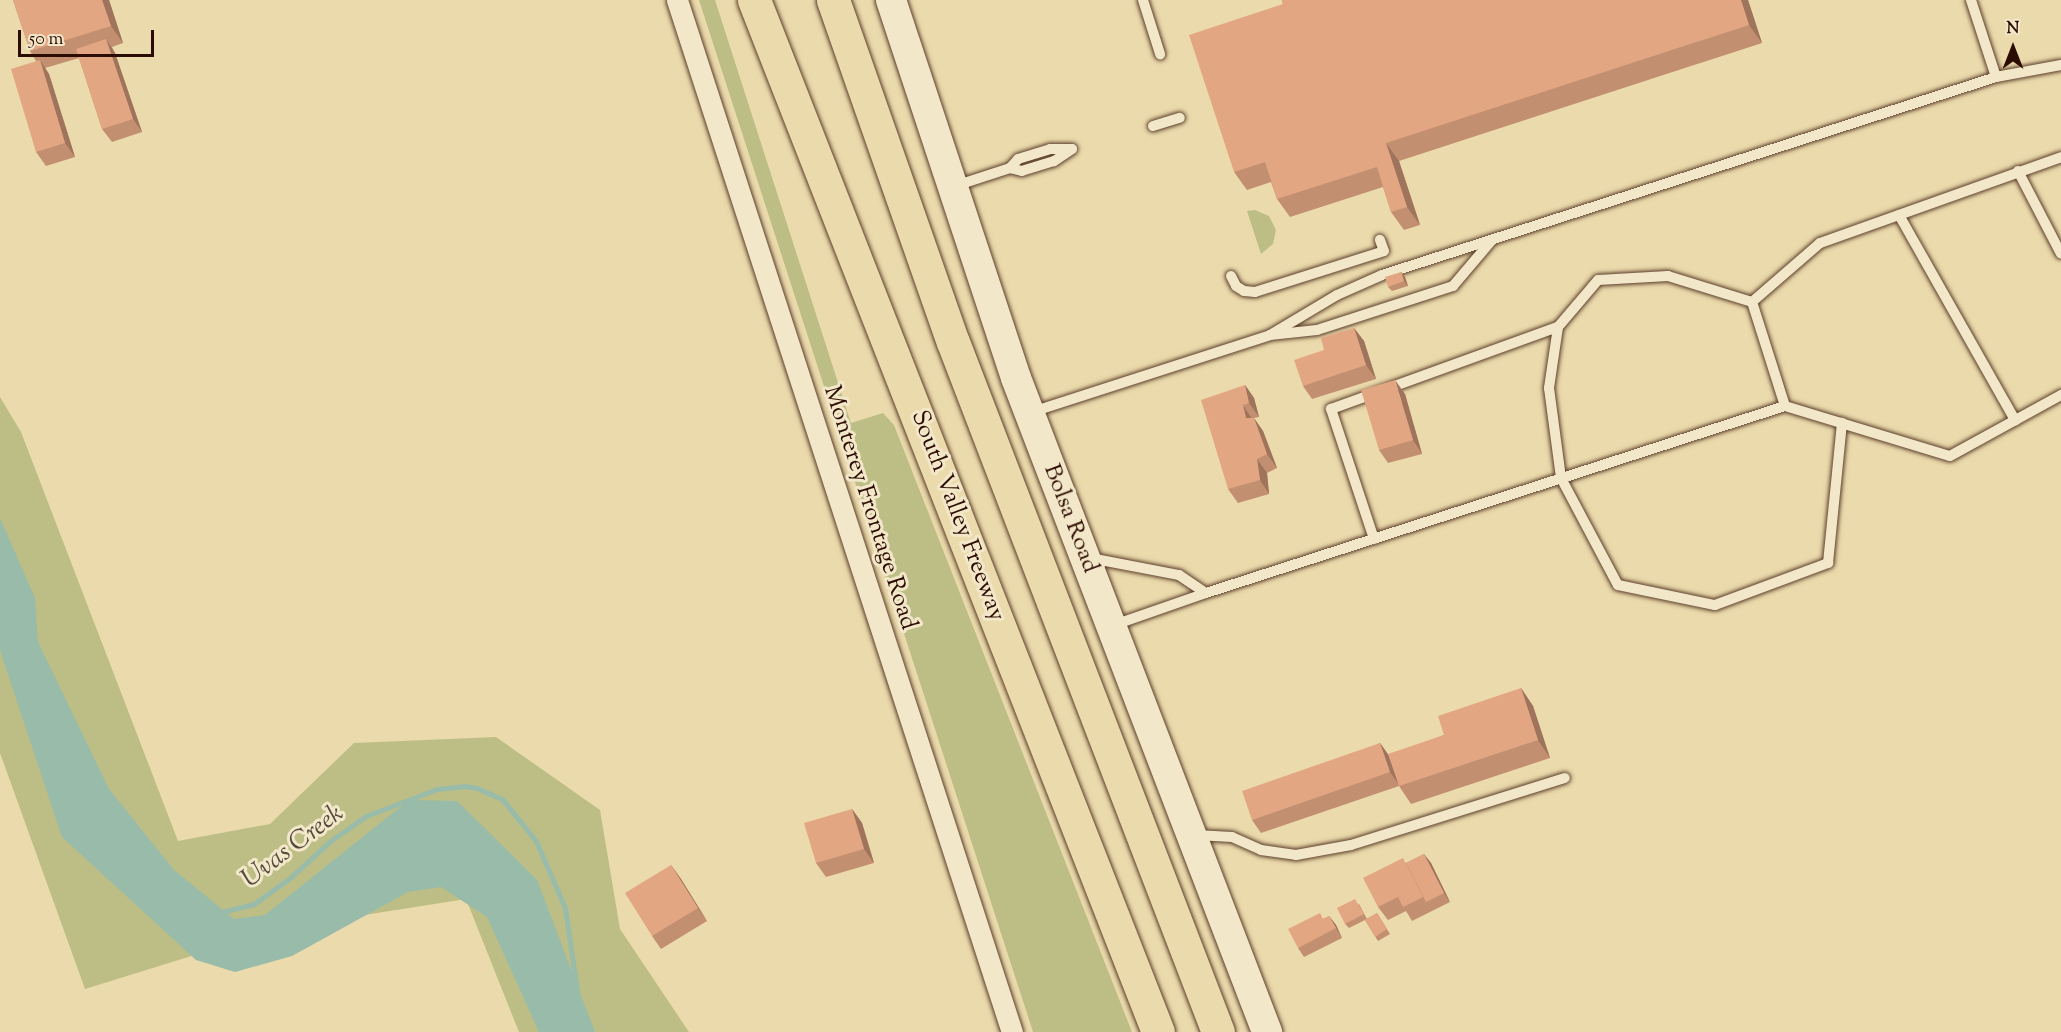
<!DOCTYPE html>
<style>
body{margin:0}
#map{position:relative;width:2061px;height:1032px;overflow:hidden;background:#ebdaac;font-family:"Sorts Mill Goudy",serif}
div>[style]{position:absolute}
.green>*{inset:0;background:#bcbe86}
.water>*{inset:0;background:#98bbaa}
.stream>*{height:5px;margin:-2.5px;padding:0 2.5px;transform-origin:2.5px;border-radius:2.5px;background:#98bbaa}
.roads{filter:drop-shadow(0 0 2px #5c3f2b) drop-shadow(0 0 2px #5c3f2b)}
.service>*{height:10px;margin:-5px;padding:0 5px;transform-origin:5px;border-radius:5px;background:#f2e7c9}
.minor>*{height:21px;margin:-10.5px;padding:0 10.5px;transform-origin:10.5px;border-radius:10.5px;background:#f2e7c9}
.secondary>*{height:30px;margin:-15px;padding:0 15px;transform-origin:15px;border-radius:15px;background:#f2e7c9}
.motorway>*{height:33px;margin:-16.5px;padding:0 16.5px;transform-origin:16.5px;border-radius:16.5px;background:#ebdaac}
.wall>*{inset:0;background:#c38f71}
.shaded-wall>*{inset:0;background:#9f745c}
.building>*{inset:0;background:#e3a683}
span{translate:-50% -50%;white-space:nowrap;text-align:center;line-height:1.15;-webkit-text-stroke:6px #f2e7c9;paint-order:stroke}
.street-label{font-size:24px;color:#2c0b00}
.water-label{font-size:26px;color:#52493c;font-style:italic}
.north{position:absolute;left:1983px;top:18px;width:60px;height:60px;-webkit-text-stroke:4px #f2e7c9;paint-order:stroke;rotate:0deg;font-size:16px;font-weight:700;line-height:24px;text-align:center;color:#2c0b00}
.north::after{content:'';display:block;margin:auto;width:21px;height:27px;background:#2c0b00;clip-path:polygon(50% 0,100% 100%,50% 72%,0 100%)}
.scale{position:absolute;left:18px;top:30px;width:136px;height:27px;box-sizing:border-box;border:3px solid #2c0b00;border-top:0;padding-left:8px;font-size:18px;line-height:21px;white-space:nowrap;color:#2c0b00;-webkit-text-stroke:4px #f2e7c9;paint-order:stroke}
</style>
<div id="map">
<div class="green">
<div style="clip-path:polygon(699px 0,715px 0,851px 423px,883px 413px,894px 425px,1132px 1032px,1033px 1032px)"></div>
<div style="clip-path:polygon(1255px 210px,1269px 216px,1276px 230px,1273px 244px,1261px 254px,1247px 211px)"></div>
<div style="clip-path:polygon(0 397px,21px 432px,178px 841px,270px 824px,354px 743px,496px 737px,600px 810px,620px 929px,689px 1032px,519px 1032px,466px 899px,282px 928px,85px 989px,0 753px)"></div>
</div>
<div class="water">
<div style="clip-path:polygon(0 518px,35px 598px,38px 642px,109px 789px,174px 870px,234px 919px,265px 915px,409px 800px,457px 801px,537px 880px,595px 1032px,539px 1032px,487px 917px,441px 887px,408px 892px,292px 956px,235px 972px,196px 960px,62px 837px,0 650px)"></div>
</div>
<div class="stream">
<div style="left:218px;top:913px;width:37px;rotate:-14deg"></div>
<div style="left:254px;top:904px;width:46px;rotate:-36.1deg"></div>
<div style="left:291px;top:877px;width:52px;rotate:-42.6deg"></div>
<div style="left:329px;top:842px;width:45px;rotate:-35.1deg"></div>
<div style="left:366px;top:816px;width:76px;rotate:-20.8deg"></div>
<div style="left:437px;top:789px;width:27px;rotate:-6deg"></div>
<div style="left:464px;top:786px;width:13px;rotate:9deg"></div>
<div style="left:477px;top:788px;width:27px;rotate:24deg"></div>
<div style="left:502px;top:799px;width:54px;rotate:51deg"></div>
<div style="left:536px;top:841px;width:73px;rotate:66.6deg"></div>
<div style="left:565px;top:908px;width:83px;rotate:81.7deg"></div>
</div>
<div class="roads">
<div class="service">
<div style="left:1143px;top:0;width:57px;rotate:72.5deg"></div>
<div style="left:1996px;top:77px;width:66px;rotate:-10.5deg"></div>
<div style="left:1153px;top:126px;width:28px;rotate:-17deg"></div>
<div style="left:1050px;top:149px;width:22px"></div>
<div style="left:1072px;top:149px;width:22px;rotate:146deg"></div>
<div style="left:1054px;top:161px;width:34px;rotate:163deg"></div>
<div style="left:1022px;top:171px;width:12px;rotate:-166deg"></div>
<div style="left:1010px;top:168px;width:12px;rotate:-48deg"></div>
<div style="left:1018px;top:159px;width:34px;rotate:-17deg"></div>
<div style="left:2018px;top:171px;width:93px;rotate:62.6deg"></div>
<div style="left:955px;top:186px;width:58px;rotate:-18.1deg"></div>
<div style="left:1899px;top:215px;width:236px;rotate:60.5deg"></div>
<div style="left:1231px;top:276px;width:11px;rotate:63deg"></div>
<div style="left:1236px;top:286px;width:9px;rotate:32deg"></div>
<div style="left:1244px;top:291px;width:11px;rotate:5deg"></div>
<div style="left:1255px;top:292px;width:135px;rotate:-17.6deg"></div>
<div style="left:1384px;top:251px;width:12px;rotate:-110deg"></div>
<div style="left:1752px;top:302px;width:88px;rotate:-162.8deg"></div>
<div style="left:1668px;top:276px;width:70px;rotate:176.7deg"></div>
<div style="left:1598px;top:280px;width:62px;rotate:130.4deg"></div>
<div style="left:1558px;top:327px;width:62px;rotate:98.4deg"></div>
<div style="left:1549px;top:388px;width:91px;rotate:82.4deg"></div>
<div style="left:1561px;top:478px;width:121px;rotate:62deg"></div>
<div style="left:1618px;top:585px;width:99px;rotate:11.7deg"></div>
<div style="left:1715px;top:605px;width:121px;rotate:-20.4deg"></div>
<div style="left:1828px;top:563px;width:141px;rotate:-84.3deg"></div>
<div style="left:1270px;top:335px;width:78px;rotate:-30.8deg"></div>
<div style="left:1337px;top:295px;width:49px;rotate:-24deg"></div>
<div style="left:1382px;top:275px;width:645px;rotate:-17.87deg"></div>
<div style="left:1996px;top:77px;width:81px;rotate:-108deg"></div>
<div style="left:1785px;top:406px;width:109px;rotate:-107.6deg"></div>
<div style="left:1752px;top:302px;width:90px;rotate:-40.9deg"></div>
<div style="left:1820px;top:243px;width:256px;rotate:-19.6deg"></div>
<div style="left:1032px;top:412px;width:250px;rotate:-17.9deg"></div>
<div style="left:1270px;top:335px;width:47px;rotate:-6.1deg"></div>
<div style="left:1317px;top:330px;width:143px;rotate:-17.9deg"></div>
<div style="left:1453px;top:286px;width:60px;rotate:-49.7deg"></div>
<div style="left:1374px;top:539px;width:137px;rotate:-108.3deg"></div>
<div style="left:1331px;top:409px;width:241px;rotate:-19.9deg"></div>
<div style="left:1090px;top:558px;width:91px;rotate:10.8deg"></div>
<div style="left:1179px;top:575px;width:32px;rotate:34deg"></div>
<div style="left:1114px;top:625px;width:97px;rotate:-19.2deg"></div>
<div style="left:1206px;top:593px;width:608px;rotate:-17.9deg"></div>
<div style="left:1785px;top:406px;width:172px;rotate:16.9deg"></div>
<div style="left:1950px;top:456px;width:127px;rotate:-28.8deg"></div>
<div style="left:1196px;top:835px;width:36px;rotate:3deg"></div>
<div style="left:1232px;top:837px;width:32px;rotate:24deg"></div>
<div style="left:1261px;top:850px;width:35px;rotate:8deg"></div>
<div style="left:1296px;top:855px;width:56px;rotate:-10.3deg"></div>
<div style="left:1351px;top:845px;width:224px;rotate:-17.4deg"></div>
</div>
<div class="minor">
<div style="left:677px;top:0;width:1085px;rotate:72.02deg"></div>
</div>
<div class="secondary">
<div style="left:891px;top:0;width:398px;rotate:71.7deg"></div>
<div style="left:1016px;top:378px;width:701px;rotate:69deg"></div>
</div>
<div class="motorway">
<div style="left:754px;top:0;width:1108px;rotate:68.62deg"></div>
<div style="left:833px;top:0;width:362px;rotate:70.7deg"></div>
<div style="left:953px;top:342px;width:739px;rotate:68.99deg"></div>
</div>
</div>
<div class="wall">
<div style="clip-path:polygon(13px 0,109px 0,123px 43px,112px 47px,115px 53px,142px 132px,112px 142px,102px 129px,79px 58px,45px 68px,49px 74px,75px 157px,46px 166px,36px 152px,36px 61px,30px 51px)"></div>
<div style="clip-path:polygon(1282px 0,1748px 0,1762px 43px,1399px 161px,1420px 225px,1404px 230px,1391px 212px,1383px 187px,1290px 217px,1277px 199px,1271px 182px,1247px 190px,1234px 172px,1283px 4px)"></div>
<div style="clip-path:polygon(1401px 272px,1405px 277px,1408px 286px,1392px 291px,1388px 287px)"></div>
<div style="clip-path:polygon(1354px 328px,1364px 341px,1376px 379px,1312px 399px,1303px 386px,1324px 350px)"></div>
<div style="clip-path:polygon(1245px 385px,1254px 398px,1259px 417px,1254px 418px,1263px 431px,1277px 468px,1267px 473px,1269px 494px,1238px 503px,1228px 489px)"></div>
<div style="clip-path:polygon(1405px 394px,1422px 454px,1388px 463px,1379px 450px)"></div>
<div style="clip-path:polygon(1521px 688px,1533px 706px,1550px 758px,1411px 804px,1399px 786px,1261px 833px,1252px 820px,1380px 743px,1389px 756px,1444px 735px)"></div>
<div style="clip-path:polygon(852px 809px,862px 823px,874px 863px,826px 877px,816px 863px)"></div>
<div style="clip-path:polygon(1424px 854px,1431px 863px,1450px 902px,1412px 921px,1406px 911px,1388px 920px,1378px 907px,1406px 863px)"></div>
<div style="clip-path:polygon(671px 865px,681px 879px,707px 921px,661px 949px,652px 936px)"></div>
<div style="clip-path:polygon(1359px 904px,1367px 919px,1349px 928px,1345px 924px)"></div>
<div style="clip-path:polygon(1377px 913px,1390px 934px,1378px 941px,1365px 920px)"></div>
<div style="clip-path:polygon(1329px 916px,1336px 925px,1342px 938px,1304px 957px,1298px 948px,1323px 919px)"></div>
</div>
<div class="shaded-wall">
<div style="clip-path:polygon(102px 0,109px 0,123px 43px,111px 26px)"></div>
<div style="clip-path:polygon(1741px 0,1748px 0,1762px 43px,1749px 25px)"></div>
<div style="clip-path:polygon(106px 39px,115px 53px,142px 132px,133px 119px)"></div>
<div style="clip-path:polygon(40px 60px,49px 74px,75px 157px,65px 143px)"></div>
<div style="clip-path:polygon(1386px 143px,1399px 161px,1420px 225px,1407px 207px)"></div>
<div style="clip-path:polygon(1401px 272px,1405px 277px,1408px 286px,1404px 281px)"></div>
<div style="clip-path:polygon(1354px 328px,1364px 341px,1376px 379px,1366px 365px)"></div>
<div style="clip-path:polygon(1395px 380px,1405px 394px,1422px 454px,1413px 440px)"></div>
<div style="clip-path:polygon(1245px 385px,1254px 398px,1259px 417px,1249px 403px)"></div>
<div style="clip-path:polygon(1243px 405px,1252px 419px,1246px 418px)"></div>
<div style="clip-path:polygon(1254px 418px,1263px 431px,1277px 468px,1267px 454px)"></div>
<div style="clip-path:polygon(1257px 459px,1267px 473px,1269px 494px,1260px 480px)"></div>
<div style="clip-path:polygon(1521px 688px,1533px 706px,1550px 758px,1538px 740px)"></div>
<div style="clip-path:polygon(1380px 743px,1390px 757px,1400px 786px,1390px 772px)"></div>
<div style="clip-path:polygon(852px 809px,862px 823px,874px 863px,864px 849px)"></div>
<div style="clip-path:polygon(1424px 854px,1431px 863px,1450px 902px,1444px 893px)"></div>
<div style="clip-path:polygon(671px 865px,681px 879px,707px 921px,698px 908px)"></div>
<div style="clip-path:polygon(1329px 916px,1336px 925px,1342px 938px,1336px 928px)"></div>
</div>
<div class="building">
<div style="clip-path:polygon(13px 0,102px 0,111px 26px,30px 51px)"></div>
<div style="clip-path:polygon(1282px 0,1741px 0,1749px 25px,1386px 143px,1407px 207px,1391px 212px,1377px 167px,1277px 199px,1265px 162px,1234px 172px,1189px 35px,1283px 4px)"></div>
<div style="clip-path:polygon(106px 39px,133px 119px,102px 129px,76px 49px)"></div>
<div style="clip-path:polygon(40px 60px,65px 143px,36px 152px,11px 69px)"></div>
<div style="clip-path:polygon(1401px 272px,1404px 281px,1388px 287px,1385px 277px)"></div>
<div style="clip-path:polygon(1354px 328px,1366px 365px,1303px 386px,1294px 360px,1324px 350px,1321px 338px)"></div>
<div style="clip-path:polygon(1395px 380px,1413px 440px,1379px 450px,1361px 390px)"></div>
<div style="clip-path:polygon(1245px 385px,1249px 403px,1243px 405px,1246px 418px,1254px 418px,1267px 454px,1257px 459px,1260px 480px,1228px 489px,1201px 400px)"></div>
<div style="clip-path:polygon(1521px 688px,1538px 740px,1399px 786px,1388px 754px,1444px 735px,1438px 716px)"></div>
<div style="clip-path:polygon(1380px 743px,1390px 772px,1252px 820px,1242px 791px)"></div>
<div style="clip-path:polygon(852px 809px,864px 849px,816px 863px,804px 823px)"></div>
<div style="clip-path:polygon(1424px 854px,1444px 893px,1426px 902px,1406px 863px)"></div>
<div style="clip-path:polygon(1403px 858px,1423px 897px,1403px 907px,1398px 897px,1378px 907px,1363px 878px)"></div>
<div style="clip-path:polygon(671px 865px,698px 908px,652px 936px,625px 893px)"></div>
<div style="clip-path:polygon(1355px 899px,1364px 914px,1345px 924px,1337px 908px)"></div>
<div style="clip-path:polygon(1320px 913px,1323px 919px,1329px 916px,1336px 928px,1298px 948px,1288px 929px)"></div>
<div style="clip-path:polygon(1377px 913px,1387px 929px,1375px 937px,1365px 920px)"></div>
</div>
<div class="street-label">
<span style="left:869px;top:508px;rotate:72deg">Monterey Frontage Road</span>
<span style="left:957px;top:516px;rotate:69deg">South Valley Freeway</span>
<span style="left:1070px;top:519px;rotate:69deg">Bolsa Road</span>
</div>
<div class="water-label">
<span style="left:293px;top:847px;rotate:-37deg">Uvas Creek</span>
</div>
<div class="north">N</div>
<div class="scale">50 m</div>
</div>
